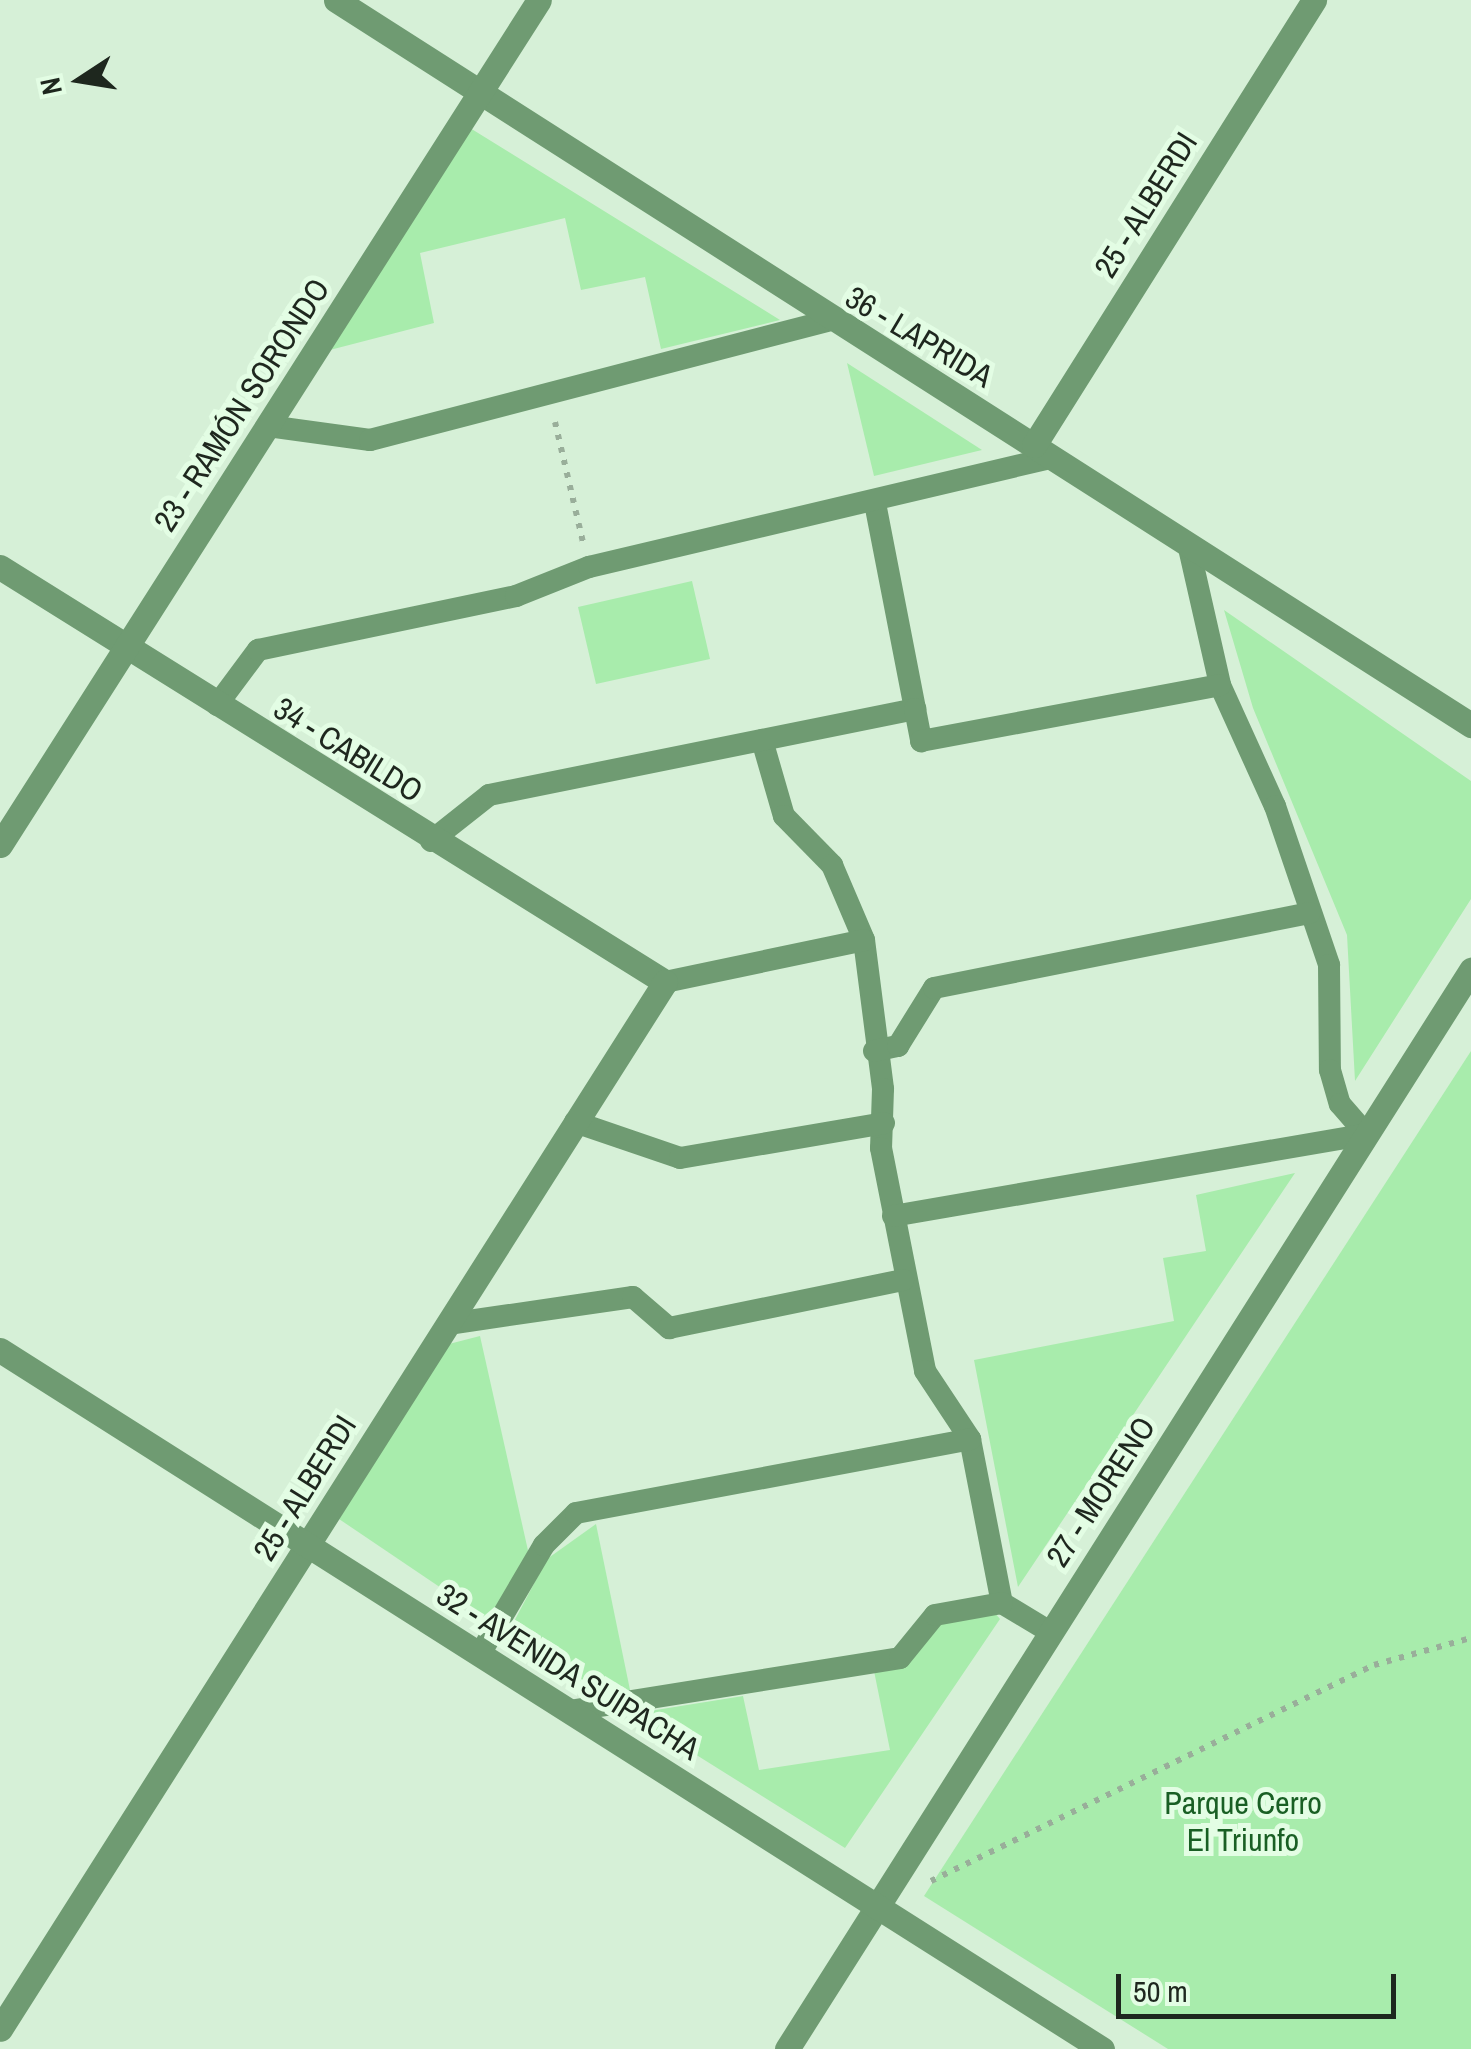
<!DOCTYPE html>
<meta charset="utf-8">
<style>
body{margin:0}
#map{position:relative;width:1471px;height:2049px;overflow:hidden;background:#d6f0d7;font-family:"Archivo Narrow",sans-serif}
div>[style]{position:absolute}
.green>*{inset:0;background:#a8ecac}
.path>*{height:6px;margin-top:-3px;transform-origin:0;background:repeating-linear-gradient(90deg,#99ae9a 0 5px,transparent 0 13px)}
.service>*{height:22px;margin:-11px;padding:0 11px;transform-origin:11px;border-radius:11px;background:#6f9b72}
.minor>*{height:25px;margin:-12.5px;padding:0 12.5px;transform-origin:12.5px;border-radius:12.5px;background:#6f9b72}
.tertiary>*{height:25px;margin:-12.5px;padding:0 12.5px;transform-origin:12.5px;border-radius:12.5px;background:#6f9b72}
span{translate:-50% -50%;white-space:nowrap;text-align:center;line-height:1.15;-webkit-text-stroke:10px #e3fde4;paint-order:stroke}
.street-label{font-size:32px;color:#1e271e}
.park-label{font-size:32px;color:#195f24}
.north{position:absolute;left:30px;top:30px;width:100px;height:100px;-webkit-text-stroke:8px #e3fde4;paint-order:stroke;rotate:258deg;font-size:28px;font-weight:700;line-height:40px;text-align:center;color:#1e271e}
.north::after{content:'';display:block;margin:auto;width:35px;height:45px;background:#1e271e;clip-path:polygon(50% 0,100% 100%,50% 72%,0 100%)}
.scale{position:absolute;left:1116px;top:1974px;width:280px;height:45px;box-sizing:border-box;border:5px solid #1e271e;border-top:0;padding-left:12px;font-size:30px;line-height:35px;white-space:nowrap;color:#1e271e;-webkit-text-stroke:8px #e3fde4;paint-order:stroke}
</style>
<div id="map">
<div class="green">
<div style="clip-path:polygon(470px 128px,780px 320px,661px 349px,645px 277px,581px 290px,565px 218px,420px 253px,434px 323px,326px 351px)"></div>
<div style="clip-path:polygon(847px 363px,982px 450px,874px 476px)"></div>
<div style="clip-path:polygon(692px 581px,710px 659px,596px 684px,578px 607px)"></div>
<div style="clip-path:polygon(1224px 610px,1471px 781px,1471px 899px,1355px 1081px,1347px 935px,1253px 708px)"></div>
<div style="clip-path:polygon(1471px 1051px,1471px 2049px,1168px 2049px,924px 1896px)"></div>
<div style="clip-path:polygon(1295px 1173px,1018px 1587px,974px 1360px,1174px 1321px,1163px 1258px,1206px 1251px,1196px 1195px)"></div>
<div style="clip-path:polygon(480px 1336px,529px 1555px,490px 1621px,339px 1519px,449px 1344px)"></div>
<div style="clip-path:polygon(596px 1524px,630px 1690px,597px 1695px,509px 1631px,547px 1559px)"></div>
<div style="clip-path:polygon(994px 1612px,1000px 1619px,845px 1848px,631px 1714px,743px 1696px,759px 1770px,890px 1750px,874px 1671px,907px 1666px,939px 1625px)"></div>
</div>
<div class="path">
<div style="left:555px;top:422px;width:123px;rotate:76.9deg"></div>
<div style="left:931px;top:1881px;width:493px;rotate:-26deg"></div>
<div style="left:1374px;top:1665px;width:101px;rotate:-15.6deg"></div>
</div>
<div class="service">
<div style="left:268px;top:426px;width:103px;rotate:7.8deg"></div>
<div style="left:370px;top:440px;width:473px;rotate:-14.6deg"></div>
<div style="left:875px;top:503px;width:210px;rotate:79deg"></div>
<div style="left:1189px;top:548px;width:140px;rotate:77.2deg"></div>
<div style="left:1220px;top:685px;width:133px;rotate:65.6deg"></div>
<div style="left:1275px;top:806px;width:168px;rotate:71.2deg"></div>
<div style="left:1329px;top:965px;width:105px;rotate:89.5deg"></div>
<div style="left:1330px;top:1070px;width:35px;rotate:74deg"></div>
<div style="left:1340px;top:1104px;width:40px;rotate:49deg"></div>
<div style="left:217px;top:705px;width:69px;rotate:-53.3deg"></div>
<div style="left:258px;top:650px;width:264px;rotate:-11.8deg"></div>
<div style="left:516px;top:596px;width:79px;rotate:-21.7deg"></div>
<div style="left:589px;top:567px;width:475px;rotate:-13.3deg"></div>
<div style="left:762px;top:740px;width:79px;rotate:73.9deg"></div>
<div style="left:784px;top:816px;width:69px;rotate:45.6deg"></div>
<div style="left:832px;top:865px;width:82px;rotate:66.9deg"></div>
<div style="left:864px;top:940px;width:150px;rotate:82.7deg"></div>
<div style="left:883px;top:1089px;width:59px;rotate:91.9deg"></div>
<div style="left:881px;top:1148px;width:227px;rotate:78.8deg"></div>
<div style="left:925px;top:1371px;width:82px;rotate:56.5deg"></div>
<div style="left:970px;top:1439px;width:167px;rotate:79deg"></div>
<div style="left:1002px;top:1603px;width:56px;rotate:31.1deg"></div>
<div style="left:431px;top:841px;width:74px;rotate:-38.4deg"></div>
<div style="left:489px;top:795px;width:435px;rotate:-11.4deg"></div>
<div style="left:915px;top:709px;width:33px;rotate:79deg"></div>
<div style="left:921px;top:741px;width:304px;rotate:-10.6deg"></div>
<div style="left:665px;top:982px;width:203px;rotate:-11.9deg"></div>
<div style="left:874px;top:1051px;width:25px;rotate:-12deg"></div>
<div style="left:898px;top:1046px;width:68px;rotate:-58.2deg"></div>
<div style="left:934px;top:988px;width:383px;rotate:-11.3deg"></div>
<div style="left:575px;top:1122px;width:111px;rotate:18.9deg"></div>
<div style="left:680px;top:1158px;width:207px;rotate:-9.7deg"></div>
<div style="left:893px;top:1216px;width:480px;rotate:-9.8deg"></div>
<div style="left:448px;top:1324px;width:187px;rotate:-8.3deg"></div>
<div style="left:633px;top:1297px;width:48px;rotate:40.7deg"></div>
<div style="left:669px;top:1328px;width:239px;rotate:-11.6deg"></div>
<div style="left:480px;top:1654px;width:126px;rotate:-59.6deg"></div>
<div style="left:544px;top:1545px;width:45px;rotate:-45deg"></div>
<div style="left:576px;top:1513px;width:401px;rotate:-10.6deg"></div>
<div style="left:569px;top:1711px;width:335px;rotate:-9.1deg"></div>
<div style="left:900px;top:1658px;width:55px;rotate:-50.9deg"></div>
<div style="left:935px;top:1615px;width:68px;rotate:-10.2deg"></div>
</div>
<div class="minor">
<div style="left:336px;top:0;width:1347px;rotate:32.57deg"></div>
<div style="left:1034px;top:445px;width:526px;rotate:-57.82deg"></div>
<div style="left:0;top:567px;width:784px;rotate:31.97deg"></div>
<div style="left:665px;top:982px;width:1240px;rotate:122.42deg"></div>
<div style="left:0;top:845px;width:1002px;rotate:-57.47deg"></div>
<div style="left:787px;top:2049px;width:1278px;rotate:-57.63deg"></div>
</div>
<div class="tertiary">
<div style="left:0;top:1350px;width:1305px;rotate:32.39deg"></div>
</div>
<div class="street-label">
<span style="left:1146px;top:205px;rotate:-58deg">25 - ALBERDI</span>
<span style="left:919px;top:337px;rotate:31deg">36 - LAPRIDA</span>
<span style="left:242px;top:405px;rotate:-57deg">23 - RAMÓN SORONDO</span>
<span style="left:348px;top:750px;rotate:32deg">34 - CABILDO</span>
<span style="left:305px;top:1488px;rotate:-58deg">25 - ALBERDI</span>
<span style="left:1101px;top:1492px;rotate:-57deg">27 - MORENO</span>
<span style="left:568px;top:1672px;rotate:32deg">32 - AVENIDA SUIPACHA</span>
</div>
<div class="park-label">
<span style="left:1243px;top:1822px">Parque Cerro<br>El Triunfo</span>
</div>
<div class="north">N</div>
<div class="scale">50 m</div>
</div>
